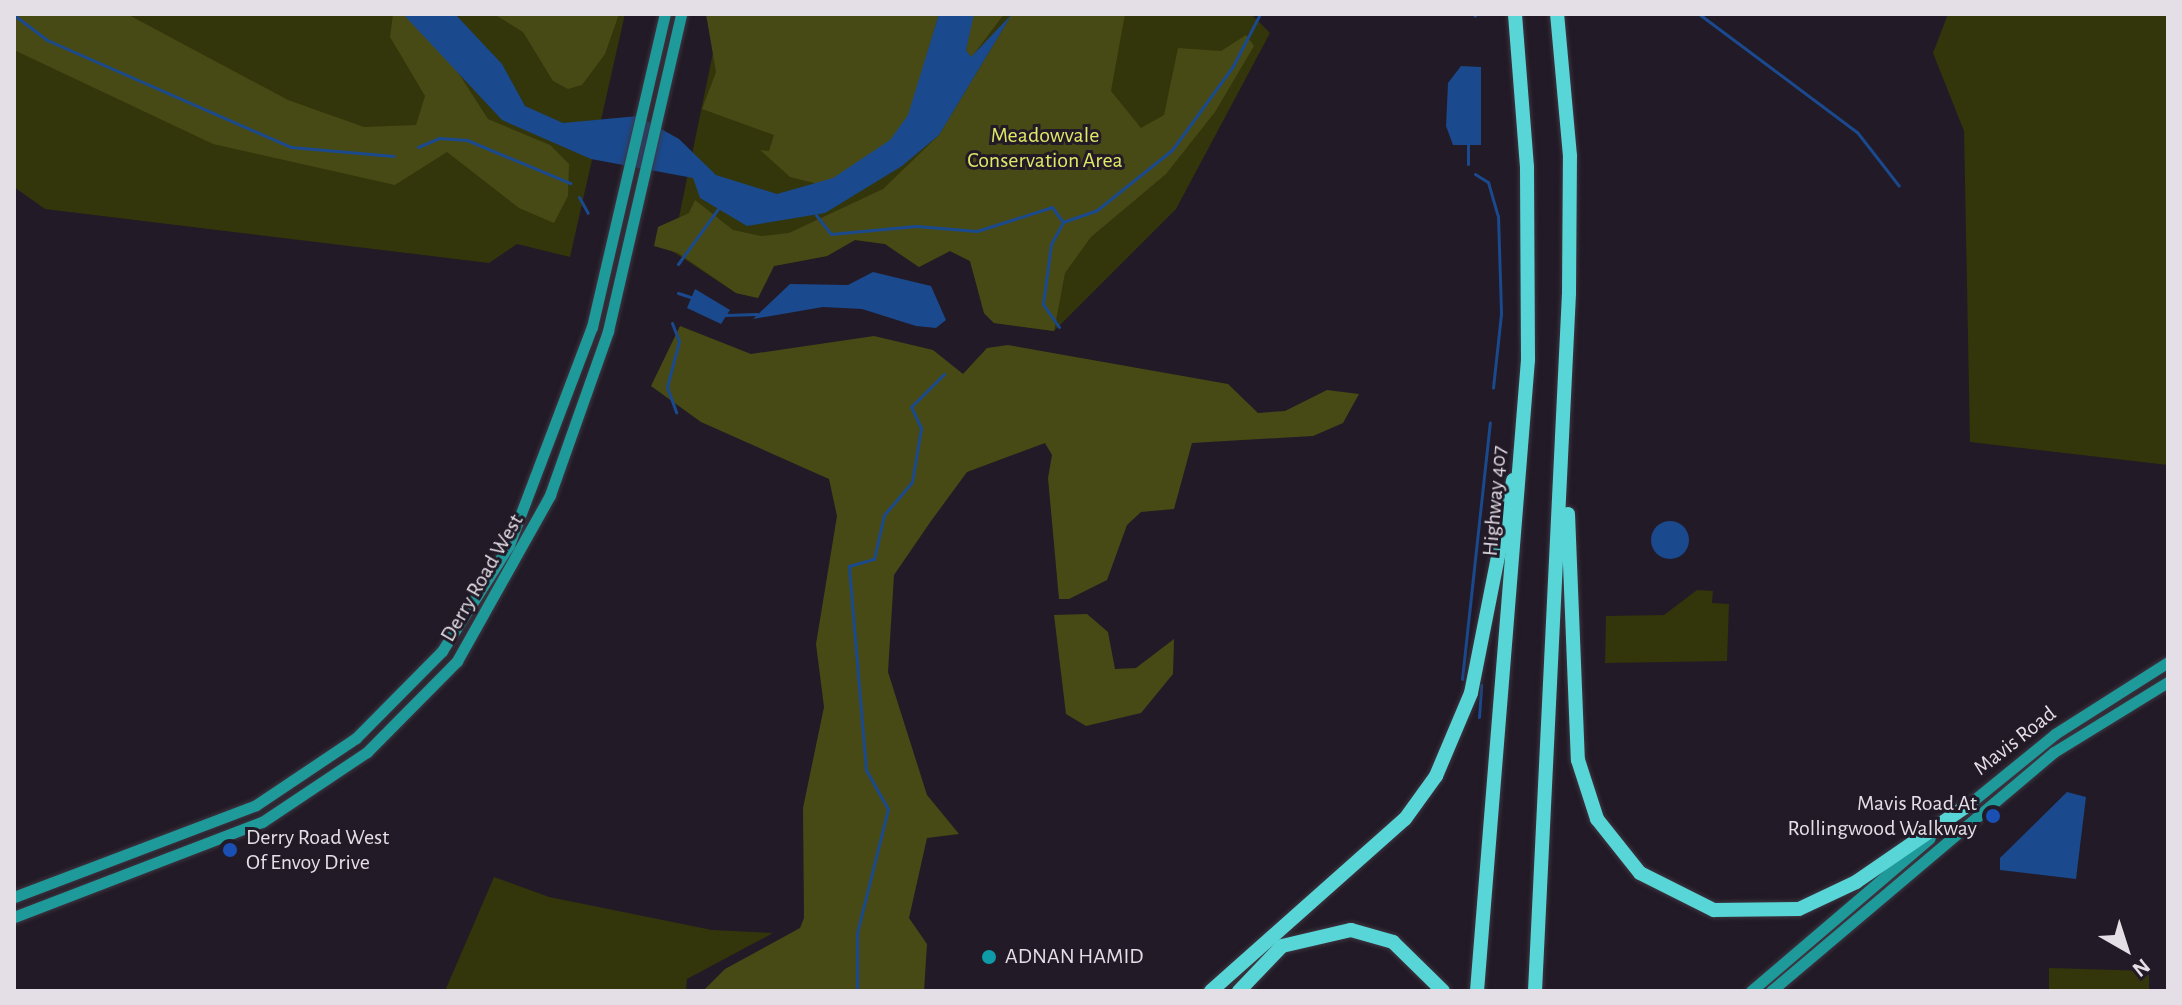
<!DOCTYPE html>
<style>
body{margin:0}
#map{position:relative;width:2182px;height:1005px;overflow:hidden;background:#221a26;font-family:"Alegreya Sans",sans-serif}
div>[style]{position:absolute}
.green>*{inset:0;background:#33350a}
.forest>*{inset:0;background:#474a14}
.water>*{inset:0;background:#1a498d}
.round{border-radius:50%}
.stream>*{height:3px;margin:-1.5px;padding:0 1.5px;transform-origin:1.5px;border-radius:1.5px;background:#1a498d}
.roads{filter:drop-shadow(0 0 2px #3d3641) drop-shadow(0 0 2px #3d3641)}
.secondary>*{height:11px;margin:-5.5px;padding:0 5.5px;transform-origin:5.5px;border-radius:5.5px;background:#1f9a9b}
.highway>*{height:14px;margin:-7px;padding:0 7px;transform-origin:7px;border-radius:7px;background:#58d6d7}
.dots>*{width:22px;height:22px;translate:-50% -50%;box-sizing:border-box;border:4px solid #221a26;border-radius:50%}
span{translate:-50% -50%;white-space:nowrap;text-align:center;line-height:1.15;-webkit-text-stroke:6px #221a26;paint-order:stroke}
.park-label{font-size:22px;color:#e0e865}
.street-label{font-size:22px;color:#e4dfe7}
.poi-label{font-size:22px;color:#e4dfe7}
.right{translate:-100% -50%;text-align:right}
.left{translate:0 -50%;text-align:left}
.frame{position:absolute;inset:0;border:16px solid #e4dfe7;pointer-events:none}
.north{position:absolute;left:2086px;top:909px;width:80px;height:80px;-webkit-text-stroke:6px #221a26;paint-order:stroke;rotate:141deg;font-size:22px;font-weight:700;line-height:32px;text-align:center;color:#e4dfe7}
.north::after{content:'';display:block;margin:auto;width:28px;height:36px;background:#e4dfe7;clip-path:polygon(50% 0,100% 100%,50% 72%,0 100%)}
</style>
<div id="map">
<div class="green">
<div style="clip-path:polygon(14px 14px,625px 14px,570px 257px,517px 244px,489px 263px,45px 209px,14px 187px)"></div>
<div style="clip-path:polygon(721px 14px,1251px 14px,1270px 33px,1176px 209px,1054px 331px,994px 323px,984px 313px,970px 261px,950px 251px,919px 267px,885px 244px,855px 240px,827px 256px,774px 266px,758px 298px,736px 293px,672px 251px)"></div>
<div style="clip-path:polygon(1948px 14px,2168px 14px,2168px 465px,1970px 442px,1964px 131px,1933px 53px)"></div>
<div style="clip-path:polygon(1697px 590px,1713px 591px,1712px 603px,1729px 604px,1727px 661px,1605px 663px,1606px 616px,1664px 615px)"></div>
<div style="clip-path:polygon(494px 877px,549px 897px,712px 930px,773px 933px,687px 979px,686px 991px,445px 991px)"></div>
<div style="clip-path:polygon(2049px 968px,2149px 971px,2149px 991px,2049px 991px)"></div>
</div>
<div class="forest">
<div style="clip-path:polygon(14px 14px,127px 14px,288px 100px,364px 127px,416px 125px,425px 96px,390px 37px,393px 14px,403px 14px,448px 57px,488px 119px,550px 145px,569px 164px,568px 196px,554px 223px,519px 208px,447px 152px,395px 185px,213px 144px,14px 50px)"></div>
<div style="clip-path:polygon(494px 14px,619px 14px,605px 54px,582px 85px,568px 89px,553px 81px,523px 32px)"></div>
<div style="clip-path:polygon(706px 14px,939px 14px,901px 142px,822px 185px,790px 177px,760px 150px,769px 151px,774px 135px,702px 109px,716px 72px)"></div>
<div style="clip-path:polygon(973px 14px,1004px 14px,971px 58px,966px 50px)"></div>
<div style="clip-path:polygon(1012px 14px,1125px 14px,1111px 91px,1141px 128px,1164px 115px,1178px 48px,1221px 51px,1246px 35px,1254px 46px,1215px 112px,1166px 174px,1091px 237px,1065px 273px,1054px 331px,994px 323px,984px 313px,970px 261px,950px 251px,919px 267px,885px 244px,855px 240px,827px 256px,774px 266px,758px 298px,736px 293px,678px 253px,654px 246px,658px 227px,689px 213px,695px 200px,733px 230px,761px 236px,789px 233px,883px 189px,939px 135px)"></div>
<div style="clip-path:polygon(680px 326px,751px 354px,874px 336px,933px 350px,963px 374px,987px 348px,1008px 345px,1228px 384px,1258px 413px,1285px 411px,1327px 390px,1359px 394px,1343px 423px,1313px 436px,1192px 443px,1174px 509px,1141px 512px,1127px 525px,1107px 580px,1069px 599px,1059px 599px,1048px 478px,1052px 455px,1045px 443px,967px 472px,931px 521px,894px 575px,888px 672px,927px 795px,959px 834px,927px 838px,909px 918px,927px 944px,924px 991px,703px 991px,725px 969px,800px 928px,804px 918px,803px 808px,824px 707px,816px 644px,837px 516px,829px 479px,701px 422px,651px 386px)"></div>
<div style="clip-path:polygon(1087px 614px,1108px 632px,1115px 669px,1136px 668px,1174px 639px,1173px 674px,1141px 713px,1086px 726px,1066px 714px,1054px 615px)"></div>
</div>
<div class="water">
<div style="clip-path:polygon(403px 14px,455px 14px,502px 64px,525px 106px,563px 123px,638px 116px,679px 139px,716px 175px,777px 194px,833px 178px,890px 140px,908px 115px,939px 14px,974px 14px,966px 50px,971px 57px,1012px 14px,939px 135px,902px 166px,825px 213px,747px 226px,700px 198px,693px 178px,591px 159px,502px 120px)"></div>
<div style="clip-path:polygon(1461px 66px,1481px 67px,1481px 145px,1453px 145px,1446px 126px,1448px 83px)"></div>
<div style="clip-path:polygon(873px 272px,931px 286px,946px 320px,936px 328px,916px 326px,862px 309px,823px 307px,753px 319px,790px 284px,848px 285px)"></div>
<div style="clip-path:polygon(695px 289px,730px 310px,721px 324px,687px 308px)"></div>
<div class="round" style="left:1651px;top:521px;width:38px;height:38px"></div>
<div style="clip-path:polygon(2067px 792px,2086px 797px,2076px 879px,2000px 870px,2000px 858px)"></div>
</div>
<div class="stream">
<div style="left:1474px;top:14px;width:2px;rotate:63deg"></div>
<div style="left:1699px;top:14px;width:197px;rotate:36.8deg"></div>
<div style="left:1857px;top:132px;width:68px;rotate:52.1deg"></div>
<div style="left:14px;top:15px;width:41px;rotate:37.1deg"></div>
<div style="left:47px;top:40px;width:266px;rotate:23.7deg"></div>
<div style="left:291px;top:147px;width:103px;rotate:5deg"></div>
<div style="left:418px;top:147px;width:23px;rotate:-23deg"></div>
<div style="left:439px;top:138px;width:28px;rotate:4deg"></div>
<div style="left:467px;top:140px;width:112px;rotate:22.7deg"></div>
<div style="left:1468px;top:164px;width:21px;rotate:-90deg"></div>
<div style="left:1475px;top:174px;width:15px;rotate:32deg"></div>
<div style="left:1488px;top:182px;width:35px;rotate:74deg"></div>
<div style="left:1498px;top:216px;width:98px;rotate:88.2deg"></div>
<div style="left:1501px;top:314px;width:74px;rotate:96.2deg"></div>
<div style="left:579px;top:197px;width:18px;rotate:61deg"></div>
<div style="left:816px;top:215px;width:24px;rotate:52deg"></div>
<div style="left:831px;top:234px;width:85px;rotate:-5.4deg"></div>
<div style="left:916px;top:226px;width:61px;rotate:4.7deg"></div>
<div style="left:977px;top:231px;width:79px;rotate:-17.7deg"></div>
<div style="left:1052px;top:207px;width:19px;rotate:54deg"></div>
<div style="left:678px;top:264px;width:68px;rotate:-54deg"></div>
<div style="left:678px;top:293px;width:13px;rotate:18deg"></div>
<div style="left:725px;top:315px;width:32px;rotate:-2deg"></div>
<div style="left:672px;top:323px;width:19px;rotate:69deg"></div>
<div style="left:679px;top:341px;width:48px;rotate:104.6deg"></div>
<div style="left:667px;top:387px;width:27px;rotate:70deg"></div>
<div style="left:1059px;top:327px;width:28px;rotate:-125deg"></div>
<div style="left:1043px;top:304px;width:61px;rotate:-82.4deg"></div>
<div style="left:1051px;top:244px;width:25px;rotate:-61deg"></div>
<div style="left:1063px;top:222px;width:36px;rotate:-19deg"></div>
<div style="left:1097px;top:210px;width:96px;rotate:-38.7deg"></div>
<div style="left:1172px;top:150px;width:104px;rotate:-54deg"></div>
<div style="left:1233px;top:66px;width:59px;rotate:-62.6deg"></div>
<div style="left:1462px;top:679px;width:258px;rotate:-83.8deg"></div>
<div style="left:1479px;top:717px;width:32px;rotate:-86deg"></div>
<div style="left:857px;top:991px;width:58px;rotate:-90deg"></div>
<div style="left:857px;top:933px;width:128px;rotate:-76deg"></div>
<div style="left:888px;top:809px;width:45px;rotate:-119.4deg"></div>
<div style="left:866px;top:770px;width:205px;rotate:-94.8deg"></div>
<div style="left:849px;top:566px;width:26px;rotate:-16deg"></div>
<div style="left:874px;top:559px;width:45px;rotate:-77.2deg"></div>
<div style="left:884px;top:515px;width:43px;rotate:-49.7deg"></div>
<div style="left:912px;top:482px;width:55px;rotate:-80.5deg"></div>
<div style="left:921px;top:428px;width:23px;rotate:-115deg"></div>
<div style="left:911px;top:407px;width:47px;rotate:-45deg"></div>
</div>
<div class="roads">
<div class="secondary">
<div style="left:1964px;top:808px;width:117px;rotate:-39.1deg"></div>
<div style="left:2055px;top:734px;width:134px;rotate:-32.5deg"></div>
<div style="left:14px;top:897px;width:259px;rotate:-20.8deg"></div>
<div style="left:256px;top:805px;width:120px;rotate:-33.8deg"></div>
<div style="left:356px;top:738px;width:122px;rotate:-45.3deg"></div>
<div style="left:442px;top:651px;width:125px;rotate:-57.7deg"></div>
<div style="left:509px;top:545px;width:233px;rotate:-69.2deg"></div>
<div style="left:592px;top:327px;width:321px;rotate:-76.9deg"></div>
<div style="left:14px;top:917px;width:266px;rotate:-21deg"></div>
<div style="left:262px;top:822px;width:126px;rotate:-33.7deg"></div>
<div style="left:367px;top:752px;width:128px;rotate:-45.3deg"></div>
<div style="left:457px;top:661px;width:190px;rotate:-60.7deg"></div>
<div style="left:550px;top:495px;width:174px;rotate:-70.5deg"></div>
<div style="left:608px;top:331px;width:325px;rotate:-77deg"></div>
<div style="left:1751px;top:991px;width:235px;rotate:-40.5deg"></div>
<div style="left:1771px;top:991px;width:370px;rotate:-40.2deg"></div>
<div style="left:2054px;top:752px;width:134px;rotate:-31.6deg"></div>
</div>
<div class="highway">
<div style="left:1568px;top:514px;width:246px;rotate:87.7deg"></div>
<div style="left:1578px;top:760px;width:62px;rotate:72.1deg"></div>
<div style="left:1597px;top:819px;width:69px;rotate:51.5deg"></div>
<div style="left:1640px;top:873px;width:83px;rotate:26.6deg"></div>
<div style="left:1714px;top:910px;width:85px;rotate:-0.7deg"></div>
<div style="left:1799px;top:909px;width:63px;rotate:-25.3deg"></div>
<div style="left:1856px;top:882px;width:136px;rotate:-34.5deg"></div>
<div style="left:1211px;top:991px;width:259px;rotate:-41.6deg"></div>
<div style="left:1405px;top:819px;width:53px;rotate:-54.2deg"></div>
<div style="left:1436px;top:776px;width:90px;rotate:-67.1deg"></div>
<div style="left:1471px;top:693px;width:217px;rotate:-78.8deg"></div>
<div style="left:1239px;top:991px;width:62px;rotate:-46.3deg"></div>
<div style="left:1282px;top:946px;width:71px;rotate:-13.1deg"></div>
<div style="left:1351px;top:930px;width:44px;rotate:15.9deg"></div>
<div style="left:1393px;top:942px;width:70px;rotate:44.4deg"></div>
<div style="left:1477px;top:991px;width:633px;rotate:-85.38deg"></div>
<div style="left:1528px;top:360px;width:193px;rotate:-90.3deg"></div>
<div style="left:1527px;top:167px;width:153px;rotate:-94.5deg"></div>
<div style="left:1535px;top:991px;width:699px;rotate:-87.21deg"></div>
<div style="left:1569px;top:293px;width:137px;rotate:-89.6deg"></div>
<div style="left:1570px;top:156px;width:143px;rotate:-95.2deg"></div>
</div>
</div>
<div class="dots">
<div style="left:1993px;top:816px;background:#1a4fb4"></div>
<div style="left:230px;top:850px;background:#1a4fb4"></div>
<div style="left:989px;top:957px;background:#0f9aa8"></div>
</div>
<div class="park-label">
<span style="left:1045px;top:148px">Meadowvale<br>Conservation Area</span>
</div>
<div class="street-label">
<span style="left:1495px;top:501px;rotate:-85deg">Highway 407</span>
<span style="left:482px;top:578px;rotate:-60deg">Derry Road West</span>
<span style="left:2015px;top:741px;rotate:-38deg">Mavis Road</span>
</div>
<div class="poi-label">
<span class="right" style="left:1977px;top:816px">Mavis Road At<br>Rollingwood Walkway</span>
<span class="left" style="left:246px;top:850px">Derry Road West<br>Of Envoy Drive</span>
<span class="left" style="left:1005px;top:957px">ADNAN HAMID</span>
</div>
<div class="frame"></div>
<div class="north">N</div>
</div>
